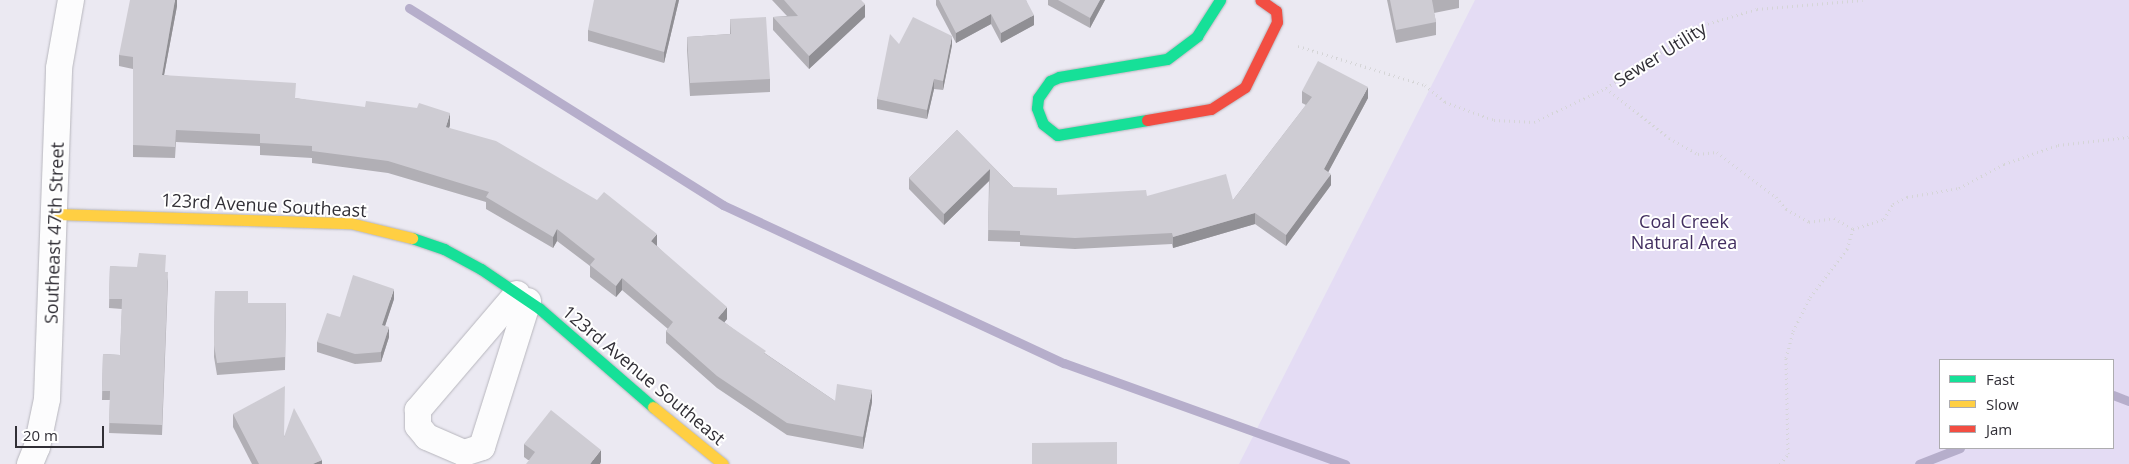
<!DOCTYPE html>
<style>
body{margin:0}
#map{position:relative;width:2129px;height:464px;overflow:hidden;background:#ebe9f2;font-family:"Open Sans",sans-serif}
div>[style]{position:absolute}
.green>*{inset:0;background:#e4dcf4}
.stream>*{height:9px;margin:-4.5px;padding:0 4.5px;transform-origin:4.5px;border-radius:4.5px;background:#b6aecb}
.path>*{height:3px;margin-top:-1.5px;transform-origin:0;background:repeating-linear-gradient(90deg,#d5d5d7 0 1px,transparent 0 5px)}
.roads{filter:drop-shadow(0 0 1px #b7b6bd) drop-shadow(0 0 1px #b7b6bd)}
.street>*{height:26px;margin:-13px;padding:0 13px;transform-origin:13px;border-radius:13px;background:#fcfcfd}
.fast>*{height:11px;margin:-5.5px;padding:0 5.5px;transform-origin:5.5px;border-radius:5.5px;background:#16e098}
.slow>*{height:11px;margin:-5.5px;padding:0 5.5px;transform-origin:5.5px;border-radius:5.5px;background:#ffcf43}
.jam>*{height:11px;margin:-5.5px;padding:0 5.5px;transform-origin:5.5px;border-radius:5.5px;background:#f24e42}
.wall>*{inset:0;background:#b1afb5}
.shaded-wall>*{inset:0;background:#908f94}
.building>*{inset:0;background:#ceccd3}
span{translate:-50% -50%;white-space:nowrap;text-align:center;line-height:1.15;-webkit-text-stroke:4px #fff;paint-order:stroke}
.street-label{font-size:18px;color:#312f36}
.park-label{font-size:18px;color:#422e60}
.legend{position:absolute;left:1939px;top:359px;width:175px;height:90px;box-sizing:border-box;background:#fff;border:1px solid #adacaf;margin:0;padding:6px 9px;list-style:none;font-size:15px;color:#312f36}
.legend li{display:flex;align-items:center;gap:10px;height:25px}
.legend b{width:25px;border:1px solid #adacaf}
.scale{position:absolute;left:15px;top:426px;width:89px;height:22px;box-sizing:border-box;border:2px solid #312f36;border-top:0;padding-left:6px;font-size:15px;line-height:18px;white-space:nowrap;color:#312f36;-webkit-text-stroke:4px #fff;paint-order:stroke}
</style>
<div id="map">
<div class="green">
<div style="clip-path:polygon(evenodd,1475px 0,2129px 0,2129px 464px,1239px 464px,1475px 0,1940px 360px,2113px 360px,2113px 448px,1940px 448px,1940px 360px)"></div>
</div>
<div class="stream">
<div style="left:409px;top:8px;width:371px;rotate:32.1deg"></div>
<div style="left:723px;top:205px;width:376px;rotate:24.9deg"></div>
<div style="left:1064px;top:363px;width:299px;rotate:19.8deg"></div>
<div style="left:2113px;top:395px;width:17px;rotate:21deg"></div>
<div style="left:1919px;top:464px;width:44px;rotate:-21.3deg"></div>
</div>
<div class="path">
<div style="left:1298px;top:46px;width:133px;rotate:17.1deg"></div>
<div style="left:1425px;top:85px;width:26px;rotate:40deg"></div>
<div style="left:1445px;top:102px;width:52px;rotate:20.2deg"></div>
<div style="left:1494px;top:120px;width:40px;rotate:2.9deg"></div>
<div style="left:1534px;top:122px;width:80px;rotate:-25.3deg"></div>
<div style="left:1606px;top:88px;width:80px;rotate:38.4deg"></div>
<div style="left:1669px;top:138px;width:33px;rotate:29deg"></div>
<div style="left:1698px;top:154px;width:19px;rotate:-6deg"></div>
<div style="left:1717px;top:152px;width:74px;rotate:37.3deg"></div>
<div style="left:1776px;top:197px;width:16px;rotate:50deg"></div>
<div style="left:1786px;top:209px;width:26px;rotate:29deg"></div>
<div style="left:1809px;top:222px;width:25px;rotate:-9deg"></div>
<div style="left:1834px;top:218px;width:22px;rotate:30deg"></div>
<div style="left:1606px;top:88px;width:116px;rotate:-33deg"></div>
<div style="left:1703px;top:25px;width:56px;rotate:-16.5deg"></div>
<div style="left:1757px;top:9px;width:106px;rotate:-4.9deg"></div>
<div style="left:1853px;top:229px;width:33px;rotate:-18deg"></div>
<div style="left:1884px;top:219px;width:17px;rotate:-59deg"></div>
<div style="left:1893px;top:204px;width:16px;rotate:-27deg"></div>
<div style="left:1907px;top:197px;width:53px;rotate:-9.8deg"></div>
<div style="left:1959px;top:188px;width:51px;rotate:-28.1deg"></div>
<div style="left:2004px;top:164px;width:57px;rotate:-19.4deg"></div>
<div style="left:2058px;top:145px;width:71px;rotate:-6.4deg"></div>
<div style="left:1780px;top:464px;width:13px;rotate:-51deg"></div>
<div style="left:1788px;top:454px;width:96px;rotate:-91.2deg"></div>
<div style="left:1786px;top:358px;width:28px;rotate:-75deg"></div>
<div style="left:1793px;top:331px;width:38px;rotate:-63deg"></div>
<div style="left:1810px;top:297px;width:61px;rotate:-52.4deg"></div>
<div style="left:1847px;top:249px;width:21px;rotate:-73deg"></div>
</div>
<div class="roads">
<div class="street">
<div style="left:517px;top:294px;width:153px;rotate:130.5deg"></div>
<div style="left:418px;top:410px;width:16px;rotate:90deg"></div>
<div style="left:418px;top:426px;width:14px;rotate:51deg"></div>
<div style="left:427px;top:437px;width:40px;rotate:23.4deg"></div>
<div style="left:464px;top:453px;width:19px;rotate:-18deg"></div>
<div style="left:482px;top:447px;width:153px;rotate:-72.5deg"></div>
<div style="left:30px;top:464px;width:18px;rotate:-68deg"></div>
<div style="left:37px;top:447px;width:49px;rotate:-78.2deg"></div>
<div style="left:47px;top:399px;width:331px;rotate:-87.9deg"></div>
<div style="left:59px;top:68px;width:69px;rotate:-80deg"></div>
</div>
<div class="fast">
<div style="left:1147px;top:120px;width:91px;rotate:170.5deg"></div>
<div style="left:1057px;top:135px;width:18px;rotate:-142deg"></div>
<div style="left:1043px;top:124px;width:17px;rotate:-111deg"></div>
<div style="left:1037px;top:108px;width:10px;rotate:-84deg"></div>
<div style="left:1038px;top:98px;width:21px;rotate:-55deg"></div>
<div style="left:1050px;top:81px;width:10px;rotate:-24deg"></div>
<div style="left:1059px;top:77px;width:109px;rotate:-9.5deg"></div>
<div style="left:1167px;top:59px;width:38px;rotate:-37deg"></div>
<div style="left:1197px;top:36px;width:43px;rotate:-57.4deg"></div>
<div style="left:412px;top:238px;width:34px;rotate:19deg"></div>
<div style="left:444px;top:249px;width:42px;rotate:28.4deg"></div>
<div style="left:481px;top:269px;width:71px;rotate:34.1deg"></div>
<div style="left:540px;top:309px;width:150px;rotate:40.9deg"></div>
</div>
<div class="slow">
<div style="left:56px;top:214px;width:294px;rotate:1.8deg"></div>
<div style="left:350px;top:223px;width:64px;rotate:13.6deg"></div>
<div style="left:653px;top:407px;width:90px;rotate:39.2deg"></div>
</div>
<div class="jam">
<div style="left:1147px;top:120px;width:65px;rotate:-9.8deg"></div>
<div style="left:1211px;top:109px;width:40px;rotate:-32.9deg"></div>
<div style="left:1245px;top:87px;width:72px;rotate:-63.8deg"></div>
<div style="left:1277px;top:22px;width:11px;rotate:-95deg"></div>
<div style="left:1276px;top:11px;width:19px;rotate:-145deg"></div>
</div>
</div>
<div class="wall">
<div style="clip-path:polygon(177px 0,177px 6px,164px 75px,450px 125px,449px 128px,657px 245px,657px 246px,727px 319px,724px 322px,766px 354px,835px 401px,872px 402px,863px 449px,787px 435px,717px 388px,666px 343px,666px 331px,668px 329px,622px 290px,616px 297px,590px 277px,590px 266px,557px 241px,553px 248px,486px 209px,486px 202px,388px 173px,312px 163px,312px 158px,260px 155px,260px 146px,176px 142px,175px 158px,133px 157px,133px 69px,119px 66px,119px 55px)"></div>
<div style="clip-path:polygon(679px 0,664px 63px,588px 41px,588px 30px)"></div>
<div style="clip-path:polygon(772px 0,861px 0,865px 17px,809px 69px,773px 30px,773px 17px,787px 16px)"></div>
<div style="clip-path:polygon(936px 0,1026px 0,1034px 25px,1001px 43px,991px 24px,956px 43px,936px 5px)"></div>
<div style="clip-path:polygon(1048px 0,1105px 0,1090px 28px,1048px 5px)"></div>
<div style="clip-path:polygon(1387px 0,1459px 0,1459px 8px,1434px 13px,1436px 22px,1436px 35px,1396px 43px)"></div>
<div style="clip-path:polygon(730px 19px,770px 79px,770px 92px,690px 96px,687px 50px,687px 37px,730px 34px)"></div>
<div style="clip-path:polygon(899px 44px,952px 45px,943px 90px,934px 89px,927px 119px,877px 109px,877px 99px)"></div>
<div style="clip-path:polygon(1302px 91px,1368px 98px,1328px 172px,1331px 185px,1286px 246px,1255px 224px,1173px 248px,1172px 244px,1075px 249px,1020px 246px,1020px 242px,988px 241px,989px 181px,944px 225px,909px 189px,909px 178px,957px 130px,1013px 187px,1057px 195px,1147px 196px,1233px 200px,1306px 105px,1302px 103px)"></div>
<div style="clip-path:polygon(110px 266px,166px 272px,168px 281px,162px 435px,109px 433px,110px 400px,102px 400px,103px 354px,120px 355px,122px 309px,109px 308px)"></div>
<div style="clip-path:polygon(215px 291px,248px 303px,286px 303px,285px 370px,217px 375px,214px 357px)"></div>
<div style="clip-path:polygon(394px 299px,385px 326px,389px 337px,381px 362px,355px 364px,317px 352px,317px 342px,340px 317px)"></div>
<div style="clip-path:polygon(233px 414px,285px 436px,322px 464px,252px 464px,233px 427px)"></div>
<div style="clip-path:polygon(524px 444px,601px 462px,528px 460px,524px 457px)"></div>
</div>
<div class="shaded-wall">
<div style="clip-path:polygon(175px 0,177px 0,177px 6px,162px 86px,162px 75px)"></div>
<div style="clip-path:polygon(676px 0,679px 0,664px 63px,664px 52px)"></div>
<div style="clip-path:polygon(1100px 0,1105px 0,1090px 28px,1090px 18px)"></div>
<div style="clip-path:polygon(865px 4px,865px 17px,809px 69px,809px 56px)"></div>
<div style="clip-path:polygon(991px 14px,991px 24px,956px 43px,956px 33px)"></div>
<div style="clip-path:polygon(1034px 15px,1034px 25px,1001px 43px,1001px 33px)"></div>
<div style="clip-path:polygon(952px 36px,952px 45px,943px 90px,943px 81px)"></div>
<div style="clip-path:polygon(934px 79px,934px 89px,927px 119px,927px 110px)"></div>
<div style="clip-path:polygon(1368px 87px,1368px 98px,1324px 180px,1324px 169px)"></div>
<div style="clip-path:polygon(450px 113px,450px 125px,446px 138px,446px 127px)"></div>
<div style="clip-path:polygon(990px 169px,990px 180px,944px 225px,944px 214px)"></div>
<div style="clip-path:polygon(1331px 174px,1331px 185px,1286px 246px,1286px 235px)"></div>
<div style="clip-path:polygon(1255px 213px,1255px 224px,1173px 248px,1173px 237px)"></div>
<div style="clip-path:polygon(557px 229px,557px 241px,553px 248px,553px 237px)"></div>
<div style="clip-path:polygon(657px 234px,657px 245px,651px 253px,651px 241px)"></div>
<div style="clip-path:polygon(622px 278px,622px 290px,616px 297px,616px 286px)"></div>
<div style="clip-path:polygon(394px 289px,394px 299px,382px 335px,382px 325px)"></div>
<div style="clip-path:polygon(727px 307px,727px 319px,718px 330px,718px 318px)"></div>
<div style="clip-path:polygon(389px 327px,389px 337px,381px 362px,381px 352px)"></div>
<div style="clip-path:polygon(872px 390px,872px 402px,863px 449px,863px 437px)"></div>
<div style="clip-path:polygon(601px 450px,601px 462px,600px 464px,590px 464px)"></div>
<div style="clip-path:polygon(322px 460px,322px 464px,313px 464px)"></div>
</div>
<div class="building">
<div style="clip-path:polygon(130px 0,175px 0,162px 75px,296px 83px,295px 98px,365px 107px,366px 101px,417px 108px,419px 103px,450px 113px,446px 127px,496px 141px,597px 200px,604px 192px,657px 234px,651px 241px,727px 307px,718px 318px,766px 351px,764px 353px,835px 401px,837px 384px,872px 390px,863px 437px,787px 423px,717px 376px,666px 331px,673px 322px,622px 278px,616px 286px,590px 265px,595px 259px,557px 229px,553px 237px,486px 197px,489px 192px,388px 161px,312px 151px,312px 146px,260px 143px,260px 134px,176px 130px,175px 147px,133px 145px,133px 57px,119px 55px)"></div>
<div style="clip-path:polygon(594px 0,676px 0,664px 52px,588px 30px)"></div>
<div style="clip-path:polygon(784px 0,861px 0,865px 4px,809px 56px,773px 17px,798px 16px)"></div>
<div style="clip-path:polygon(939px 0,1026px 0,1034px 15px,1001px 33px,991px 14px,956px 33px)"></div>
<div style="clip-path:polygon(1058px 0,1100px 0,1090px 18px)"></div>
<div style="clip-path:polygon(1390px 0,1433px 0,1432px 0,1436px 22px,1396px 30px)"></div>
<div style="clip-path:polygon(766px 17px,770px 79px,690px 83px,687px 37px,731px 34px,730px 19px)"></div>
<div style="clip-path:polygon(913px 17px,952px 36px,943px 81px,934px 79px,927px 110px,877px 99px,890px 34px,899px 44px)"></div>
<div style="clip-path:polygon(1318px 61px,1368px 87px,1324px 169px,1331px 174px,1286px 235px,1255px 213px,1173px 237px,1172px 233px,1075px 238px,1020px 235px,1020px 231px,988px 230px,990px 169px,944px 214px,909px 178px,957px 130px,1013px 187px,1057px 188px,1057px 195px,1146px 190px,1147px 196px,1226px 174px,1233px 200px,1312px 97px,1302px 91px)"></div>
<div style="clip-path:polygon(139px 253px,166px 255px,165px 272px,168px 272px,162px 425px,109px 423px,110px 391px,102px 391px,103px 354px,120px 355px,122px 299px,109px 299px,110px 266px,137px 267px)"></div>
<div style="clip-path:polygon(353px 275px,394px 289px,382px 325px,389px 327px,381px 352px,355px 354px,317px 342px,327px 313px,340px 317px)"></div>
<div style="clip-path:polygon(215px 291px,248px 291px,248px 303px,286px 303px,285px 357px,217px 363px,214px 345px)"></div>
<div style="clip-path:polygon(285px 386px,284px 437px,294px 408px,322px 460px,313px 464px,259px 464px,233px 414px)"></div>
<div style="clip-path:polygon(551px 410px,601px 450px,590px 464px,526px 464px,535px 452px,524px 444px)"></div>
<div style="clip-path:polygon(1117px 442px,1117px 464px,1032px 464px,1032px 443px)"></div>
</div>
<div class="street-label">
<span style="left:1660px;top:54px;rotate:-32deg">Sewer Utility</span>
<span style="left:264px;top:205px;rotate:3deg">123rd Avenue Southeast</span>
<span style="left:54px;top:233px;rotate:-88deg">Southeast 47th Street</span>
<span style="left:644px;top:375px;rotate:40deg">123rd Avenue Southeast</span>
</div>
<div class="park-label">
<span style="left:1684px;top:232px">Coal Creek<br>Natural Area</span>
</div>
<ul class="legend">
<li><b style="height:6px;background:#16e098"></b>Fast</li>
<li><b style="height:6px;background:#ffcf43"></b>Slow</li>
<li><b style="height:6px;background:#f24e42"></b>Jam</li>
</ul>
<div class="scale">20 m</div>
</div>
